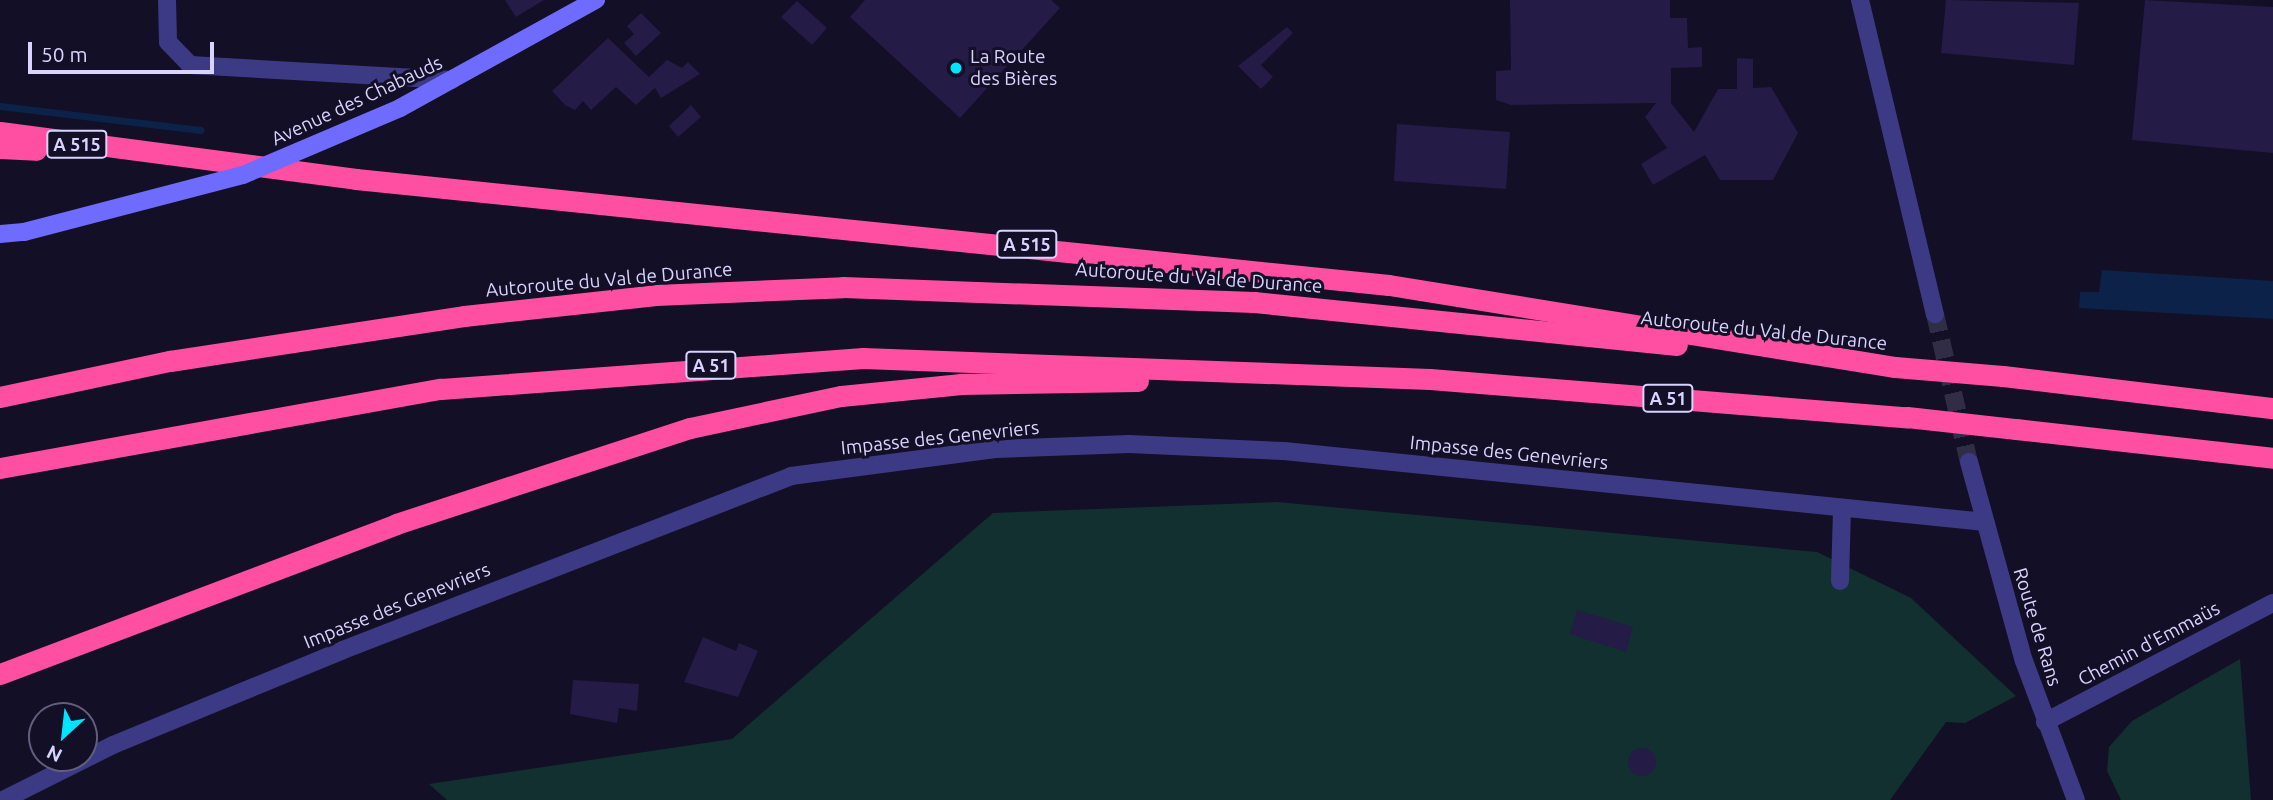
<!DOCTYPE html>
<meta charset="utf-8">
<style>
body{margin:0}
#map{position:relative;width:2273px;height:800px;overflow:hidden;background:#130f26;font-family:Ubuntu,sans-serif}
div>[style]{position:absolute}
.green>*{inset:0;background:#12302f}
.water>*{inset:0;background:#0c2248}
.stream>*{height:7px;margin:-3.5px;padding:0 3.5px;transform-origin:3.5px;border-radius:3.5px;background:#0c2248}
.building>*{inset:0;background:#241b47}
.round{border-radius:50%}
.tertiary-tunnel>*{height:18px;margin-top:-9px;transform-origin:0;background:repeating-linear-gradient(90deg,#312d47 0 18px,transparent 0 27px)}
.minor>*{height:18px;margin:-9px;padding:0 9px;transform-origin:9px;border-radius:9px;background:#3d3a85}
.tertiary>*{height:18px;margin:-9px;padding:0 9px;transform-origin:9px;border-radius:9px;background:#3d3a85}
.secondary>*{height:18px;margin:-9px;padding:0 9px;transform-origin:9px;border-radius:9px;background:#6f6bff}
.motorway>*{height:21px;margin:-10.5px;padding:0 10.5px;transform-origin:10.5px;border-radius:10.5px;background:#ff4fa3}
.secondary-bridge>*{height:18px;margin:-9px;padding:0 9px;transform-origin:9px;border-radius:9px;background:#6f6bff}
.motorway-bridge>*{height:21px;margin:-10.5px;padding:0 10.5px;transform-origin:10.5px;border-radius:10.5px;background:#ff4fa3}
.dots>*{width:19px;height:19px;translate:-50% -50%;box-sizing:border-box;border:4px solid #130f26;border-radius:50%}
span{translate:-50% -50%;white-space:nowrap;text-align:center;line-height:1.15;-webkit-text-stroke:6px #130f26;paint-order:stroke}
.shield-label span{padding:2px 5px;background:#130f26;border:2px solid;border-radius:5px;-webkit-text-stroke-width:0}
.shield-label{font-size:18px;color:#d9d4ff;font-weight:700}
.poi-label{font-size:19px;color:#d9d4ff}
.left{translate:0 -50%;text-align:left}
.street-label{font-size:19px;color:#d9d4ff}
.north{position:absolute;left:28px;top:702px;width:70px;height:70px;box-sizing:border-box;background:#130f26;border:2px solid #625e7d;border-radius:50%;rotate:207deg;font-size:19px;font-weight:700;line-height:28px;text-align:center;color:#d9d4ff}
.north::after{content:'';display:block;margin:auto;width:24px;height:32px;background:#00e5ff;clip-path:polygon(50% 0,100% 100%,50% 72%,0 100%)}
.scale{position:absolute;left:28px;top:42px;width:186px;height:32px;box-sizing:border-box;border:4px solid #d9d4ff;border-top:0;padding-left:9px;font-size:21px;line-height:24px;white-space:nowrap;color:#d9d4ff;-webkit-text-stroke:5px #130f26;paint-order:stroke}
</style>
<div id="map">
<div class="green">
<div style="clip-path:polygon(1277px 502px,1817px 552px,1911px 598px,2016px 696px,1965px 723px,1946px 722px,1890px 800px,447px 800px,429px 784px,732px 739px,993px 513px)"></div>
<div style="clip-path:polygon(2240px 659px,2251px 800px,2121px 800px,2107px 771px,2109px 747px,2132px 721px)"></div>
</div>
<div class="water">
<div style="clip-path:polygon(2102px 270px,2273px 281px,2273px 319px,2079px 308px,2080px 292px,2099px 292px)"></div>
</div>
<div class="stream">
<div style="left:0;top:106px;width:202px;rotate:6.8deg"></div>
</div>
<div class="building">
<div style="clip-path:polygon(505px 0,544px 0,516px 17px)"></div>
<div style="clip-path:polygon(865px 0,1051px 0,1060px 8px,960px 118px,850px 17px)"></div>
<div style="clip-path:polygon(1510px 0,1670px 0,1670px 18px,1687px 18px,1688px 48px,1702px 47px,1702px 67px,1671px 68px,1671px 103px,1694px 132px,1718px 89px,1737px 89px,1737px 58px,1753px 59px,1753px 88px,1771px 87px,1798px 133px,1773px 180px,1720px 180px,1705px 155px,1653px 185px,1641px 164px,1667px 148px,1645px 117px,1656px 103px,1511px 105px,1496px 100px,1496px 71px,1511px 70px)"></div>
<div style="clip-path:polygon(1946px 0,2079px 3px,2074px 65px,1941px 53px)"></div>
<div style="clip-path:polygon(2145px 0,2273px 7px,2273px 153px,2132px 140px)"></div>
<div style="clip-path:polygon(797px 1px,827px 28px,812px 45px,781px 17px)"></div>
<div style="clip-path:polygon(641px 13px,661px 33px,636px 56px,624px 43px,634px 34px,627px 26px)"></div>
<div style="clip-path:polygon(1287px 27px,1293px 33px,1261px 65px,1273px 77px,1261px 89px,1238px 66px)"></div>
<div style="clip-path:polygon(608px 38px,649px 77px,667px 60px,682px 68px,688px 62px,700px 74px,661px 98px,655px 88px,636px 105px,616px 87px,591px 110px,583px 101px,575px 110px,565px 105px,552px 91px)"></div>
<div style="clip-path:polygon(691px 105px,701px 117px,678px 137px,669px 126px)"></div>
<div style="clip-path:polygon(1397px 124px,1510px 132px,1506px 189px,1394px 181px)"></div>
<div style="clip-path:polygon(1577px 610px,1633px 627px,1626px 652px,1570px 634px)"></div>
<div style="clip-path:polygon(703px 637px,736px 651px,739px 643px,758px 651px,738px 697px,684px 682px)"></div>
<div style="clip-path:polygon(573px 680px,639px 684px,637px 711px,619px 708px,617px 723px,570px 714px)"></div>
<div class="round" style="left:1628px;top:748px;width:28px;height:28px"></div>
</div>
<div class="tertiary-tunnel">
<div style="left:1935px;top:314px;width:152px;rotate:77.1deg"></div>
</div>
<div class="minor">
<div style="left:167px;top:0;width:42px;rotate:88.6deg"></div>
<div style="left:168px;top:42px;width:32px;rotate:46deg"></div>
<div style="left:190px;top:65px;width:262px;rotate:3.3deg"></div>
<div style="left:1840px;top:581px;width:73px;rotate:-88.4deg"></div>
<div style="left:3px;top:800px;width:123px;rotate:-26.6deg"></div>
<div style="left:113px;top:745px;width:249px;rotate:-22.4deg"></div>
<div style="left:343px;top:650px;width:481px;rotate:-21.2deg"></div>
<div style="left:791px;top:476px;width:206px;rotate:-7.5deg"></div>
<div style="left:995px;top:449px;width:134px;rotate:-2.1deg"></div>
<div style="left:1129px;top:444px;width:155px;rotate:2.6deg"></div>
<div style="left:1284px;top:451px;width:705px;rotate:5.78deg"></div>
</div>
<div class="tertiary">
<div style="left:1860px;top:0;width:323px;rotate:76.6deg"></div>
<div style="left:1969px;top:462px;width:206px;rotate:74.6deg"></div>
<div style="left:2024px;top:661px;width:148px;rotate:69.5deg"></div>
<div style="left:2045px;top:722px;width:257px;rotate:-27.6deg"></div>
</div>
<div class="secondary">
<div style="left:400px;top:108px;width:224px;rotate:-28.9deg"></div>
<div style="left:0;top:234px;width:24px;rotate:-5deg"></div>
</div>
<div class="motorway">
<div style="left:0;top:132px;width:359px;rotate:7.5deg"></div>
<div style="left:356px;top:179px;width:1038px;rotate:5.86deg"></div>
<div style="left:1389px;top:285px;width:513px;rotate:9.21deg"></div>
<div style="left:0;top:148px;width:36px;rotate:3deg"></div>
<div style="left:2003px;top:376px;width:272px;rotate:6.8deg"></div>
<div style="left:0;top:397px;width:174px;rotate:-12deg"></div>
<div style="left:170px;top:361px;width:297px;rotate:-8.7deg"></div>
<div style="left:464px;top:316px;width:193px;rotate:-6.2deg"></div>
<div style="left:656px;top:295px;width:187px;rotate:-2.4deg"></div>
<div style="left:843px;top:287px;width:411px;rotate:2.1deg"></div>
<div style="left:1254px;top:302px;width:425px;rotate:5.8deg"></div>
<div style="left:2016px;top:429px;width:259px;rotate:6.4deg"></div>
<div style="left:0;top:468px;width:448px;rotate:-10.2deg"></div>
<div style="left:441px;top:389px;width:423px;rotate:-4.2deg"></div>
<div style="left:863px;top:358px;width:567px;rotate:2.12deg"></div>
<div style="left:1430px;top:379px;width:479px;rotate:4.6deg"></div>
<div style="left:0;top:674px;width:423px;rotate:-20.7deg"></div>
<div style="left:396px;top:524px;width:309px;rotate:-18.1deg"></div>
<div style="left:690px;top:428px;width:154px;rotate:-12deg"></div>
<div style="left:841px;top:396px;width:121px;rotate:-5.7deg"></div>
<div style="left:961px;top:384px;width:177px;rotate:-1deg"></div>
</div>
<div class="secondary-bridge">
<div style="left:24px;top:232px;width:226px;rotate:-14.6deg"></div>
<div style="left:243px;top:175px;width:171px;rotate:-23.1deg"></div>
</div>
<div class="motorway-bridge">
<div style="left:1895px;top:367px;width:108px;rotate:4.8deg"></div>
<div style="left:1907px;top:417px;width:110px;rotate:6.3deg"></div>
</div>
<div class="dots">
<div style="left:956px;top:68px;background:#00e5ff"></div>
</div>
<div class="shield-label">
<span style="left:77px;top:144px">A 515</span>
<span style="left:1027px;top:244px">A 515</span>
<span style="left:711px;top:365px">A 51</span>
<span style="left:1668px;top:398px">A 51</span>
</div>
<div class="poi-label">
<span class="left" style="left:970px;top:68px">La Route<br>des Bières</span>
</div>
<div class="street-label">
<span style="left:357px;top:101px;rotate:-25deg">Avenue des Chabauds</span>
<span style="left:1199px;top:278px;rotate:4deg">Autoroute du Val de Durance</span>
<span style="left:609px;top:280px;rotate:-5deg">Autoroute du Val de Durance</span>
<span style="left:1764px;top:331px;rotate:6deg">Autoroute du Val de Durance</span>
<span style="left:940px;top:438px;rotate:-6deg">Impasse des Genevriers</span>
<span style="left:1509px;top:453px;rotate:6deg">Impasse des Genevriers</span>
<span style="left:397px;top:606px;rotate:-22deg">Impasse des Genevriers</span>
<span style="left:2037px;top:627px;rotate:73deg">Route de Rans</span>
<span style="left:2149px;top:644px;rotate:-28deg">Chemin d'Emmaüs</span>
</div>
<div class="north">N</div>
<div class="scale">50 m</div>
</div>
